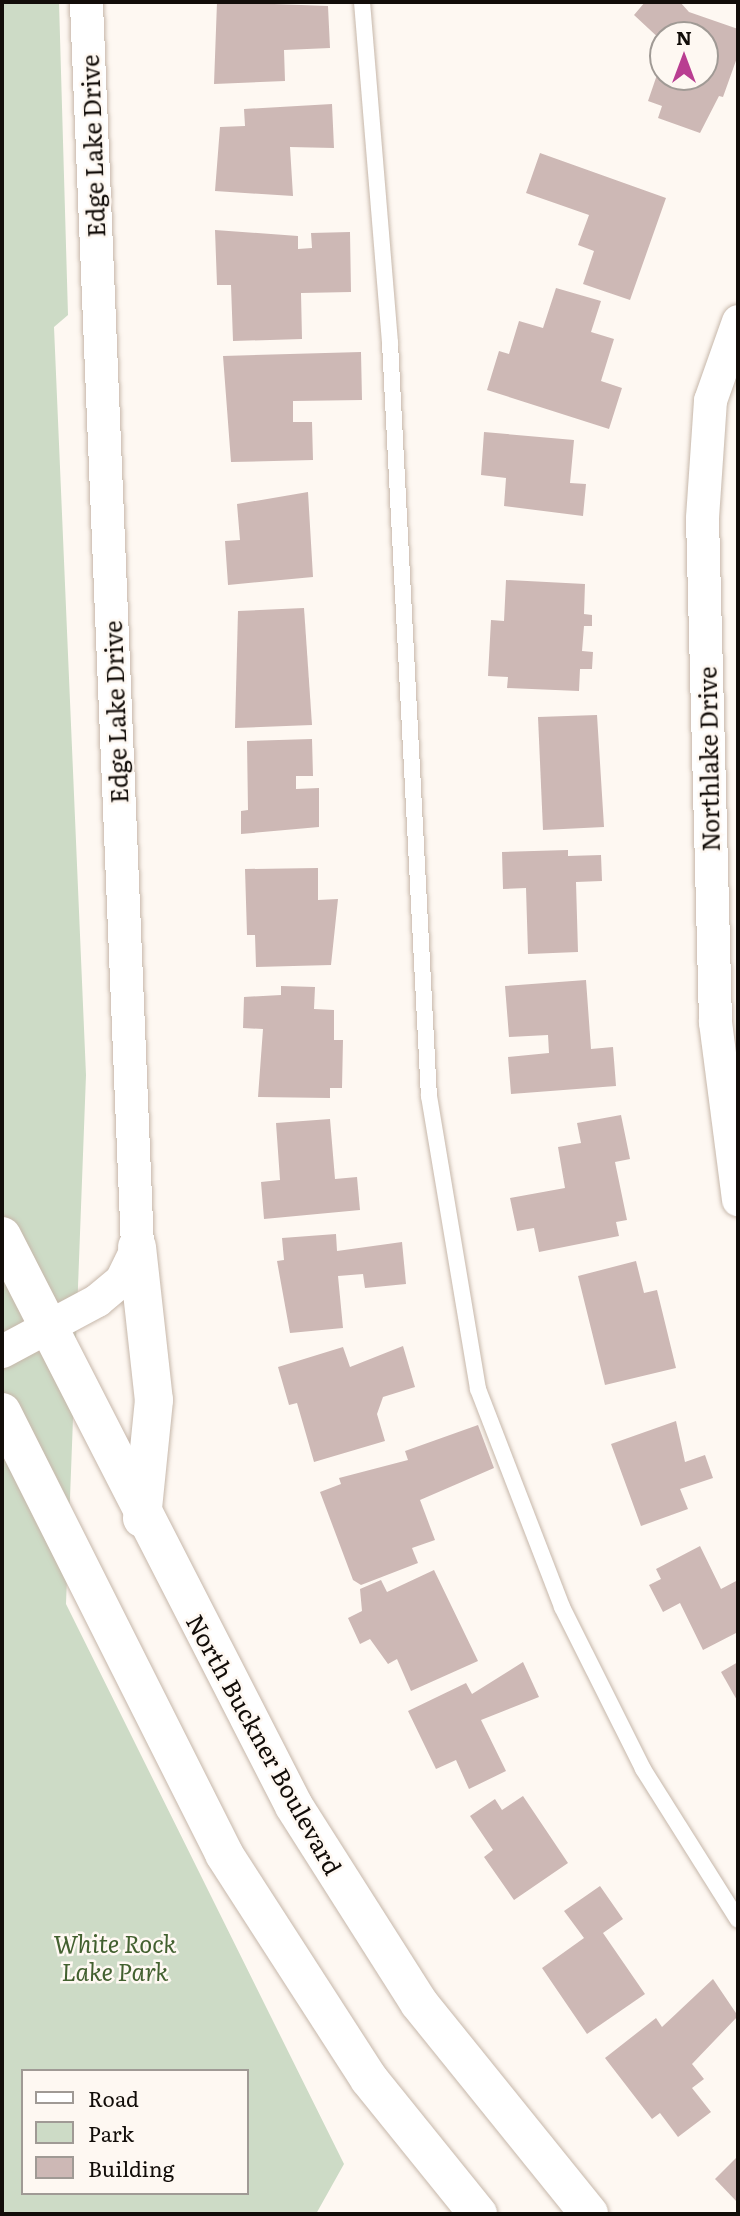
<!DOCTYPE html>
<style>
body{margin:0}
#map{position:relative;width:740px;height:2216px;overflow:hidden;background:#fef8f2;font-family:Literata,serif}
div>[style]{position:absolute}
.green>*{inset:0;background:#cddbc6}
.building>*{inset:0;background:#cdb8b5}
.roads{filter:drop-shadow(0 0 2px #c6b7aa) drop-shadow(0 0 2px #c6b7aa)}
.service>*{height:16px;margin:-8px;padding:0 8px;transform-origin:8px;border-radius:8px;background:#fff}
.minor>*{height:33px;margin:-16.5px;padding:0 16.5px;transform-origin:16.5px;border-radius:16.5px;background:#fff}
.primary>*{height:38px;margin:-19px;padding:0 19px;transform-origin:19px;border-radius:19px;background:#fff}
span{translate:-50% -50%;white-space:nowrap;text-align:center;line-height:1.15;-webkit-text-stroke:5px #fef8f2;paint-order:stroke}
.street-label{font-size:24px;color:#120d09}
.park-label{font-size:24px;color:#42602f;font-style:italic}
.frame{position:absolute;inset:0;border:4px solid #120d09;pointer-events:none}
.legend{position:absolute;left:21px;top:2069px;width:228px;height:126px;box-sizing:border-box;background:#fef8f2;border:2px solid #a09a95;margin:0;padding:9px 12px;list-style:none;font-size:21px;color:#120d09}
.legend li{display:flex;align-items:center;gap:14px;height:35px}
.legend b{width:35px;border:2px solid #a09a95}
.north{position:absolute;left:649px;top:21px;width:70px;height:70px;box-sizing:border-box;background:#fef8f2;border:2px solid #a09a95;border-radius:50%;rotate:0deg;font-size:19px;font-weight:700;line-height:28px;text-align:center;color:#120d09}
.north::after{content:'';display:block;margin:auto;width:24px;height:32px;background:#b93e91;clip-path:polygon(50% 0,100% 100%,50% 72%,0 100%)}
</style>
<div id="map">
<div class="green">
<div style="clip-path:polygon(evenodd,2px 2px,59px 2px,68px 315px,54px 327px,86px 1075px,66px 1604px,344px 2164px,316px 2214px,2px 2214px,2px 2px,23px 2071px,247px 2071px,247px 2193px,23px 2193px,23px 2071px)"></div>
</div>
<div class="building">
<div style="clip-path:polygon(217px 2px,328px 6px,330px 48px,284px 50px,285px 81px,214px 84px)"></div>
<div style="clip-path:polygon(645px 2px,680px 2px,689px 12px,738px 29px,738px 55px,723px 97px,719px 96px,700px 133px,658px 118px,662px 106px,648px 101px,659px 69px,663px 77px,705px 77px,705px 35px,663px 35px,663px 42px,634px 15px)"></div>
<div style="clip-path:polygon(332px 104px,334px 148px,290px 147px,293px 196px,215px 191px,220px 127px,245px 126px,244px 109px)"></div>
<div style="clip-path:polygon(540px 153px,666px 198px,630px 300px,583px 284px,594px 251px,578px 245px,589px 215px,526px 193px)"></div>
<div style="clip-path:polygon(215px 230px,298px 236px,298px 249px,312px 248px,311px 233px,350px 232px,351px 292px,301px 293px,302px 339px,233px 341px,231px 285px,217px 285px)"></div>
<div style="clip-path:polygon(556px 288px,601px 301px,591px 332px,614px 339px,601px 381px,622px 388px,609px 429px,487px 390px,499px 351px,509px 354px,519px 321px,543px 328px)"></div>
<div style="clip-path:polygon(361px 352px,362px 400px,293px 401px,293px 422px,312px 422px,313px 460px,231px 462px,223px 356px)"></div>
<div style="clip-path:polygon(484px 432px,574px 440px,570px 483px,586px 484px,583px 516px,504px 506px,506px 478px,481px 475px)"></div>
<div style="clip-path:polygon(308px 492px,313px 577px,228px 585px,225px 541px,240px 540px,237px 504px)"></div>
<div style="clip-path:polygon(506px 580px,585px 584px,584px 614px,592px 615px,592px 626px,584px 626px,582px 651px,593px 652px,592px 669px,580px 669px,579px 691px,507px 688px,508px 677px,488px 676px,491px 620px,504px 621px)"></div>
<div style="clip-path:polygon(304px 608px,312px 725px,235px 728px,238px 611px)"></div>
<div style="clip-path:polygon(597px 715px,604px 827px,543px 830px,538px 717px)"></div>
<div style="clip-path:polygon(312px 739px,313px 776px,296px 776px,296px 789px,319px 788px,319px 827px,241px 834px,241px 811px,248px 810px,247px 741px)"></div>
<div style="clip-path:polygon(568px 850px,568px 856px,601px 855px,602px 881px,576px 882px,578px 952px,528px 954px,526px 888px,503px 889px,502px 852px)"></div>
<div style="clip-path:polygon(318px 868px,318px 900px,338px 899px,331px 965px,256px 967px,255px 935px,247px 935px,245px 869px)"></div>
<div style="clip-path:polygon(586px 980px,591px 1049px,613px 1047px,616px 1086px,511px 1094px,508px 1057px,549px 1053px,548px 1035px,509px 1037px,505px 986px)"></div>
<div style="clip-path:polygon(281px 986px,315px 987px,314px 1009px,334px 1010px,334px 1040px,343px 1040px,342px 1088px,330px 1088px,330px 1098px,258px 1097px,263px 1029px,243px 1028px,244px 997px,281px 995px)"></div>
<div style="clip-path:polygon(621px 1115px,630px 1159px,615px 1162px,627px 1220px,616px 1222px,619px 1236px,539px 1252px,534px 1228px,517px 1231px,510px 1198px,565px 1188px,558px 1147px,581px 1143px,577px 1123px)"></div>
<div style="clip-path:polygon(330px 1119px,335px 1179px,357px 1177px,360px 1210px,264px 1219px,261px 1182px,280px 1180px,276px 1123px)"></div>
<div style="clip-path:polygon(336px 1234px,337px 1251px,402px 1242px,406px 1284px,365px 1288px,363px 1274px,338px 1276px,343px 1328px,290px 1333px,277px 1261px,284px 1260px,282px 1238px)"></div>
<div style="clip-path:polygon(636px 1261px,644px 1293px,657px 1290px,676px 1368px,605px 1385px,578px 1276px)"></div>
<div style="clip-path:polygon(403px 1346px,415px 1387px,383px 1397px,377px 1414px,385px 1441px,314px 1462px,297px 1403px,289px 1405px,278px 1367px,343px 1347px,350px 1367px)"></div>
<div style="clip-path:polygon(676px 1421px,685px 1462px,705px 1455px,713px 1478px,680px 1489px,688px 1509px,641px 1526px,611px 1444px)"></div>
<div style="clip-path:polygon(478px 1425px,494px 1468px,420px 1500px,435px 1540px,412px 1548px,418px 1563px,361px 1585px,353px 1580px,320px 1492px,341px 1484px,339px 1478px,408px 1460px,405px 1451px)"></div>
<div style="clip-path:polygon(700px 1546px,721px 1589px,738px 1580px,738px 1632px,703px 1650px,680px 1603px,663px 1612px,649px 1585px,661px 1579px,656px 1569px)"></div>
<div style="clip-path:polygon(434px 1570px,478px 1661px,411px 1691px,397px 1659px,388px 1664px,370px 1639px,360px 1644px,348px 1618px,362px 1611px,360px 1589px,381px 1580px,387px 1592px)"></div>
<div style="clip-path:polygon(523px 1662px,539px 1697px,481px 1720px,506px 1771px,469px 1789px,456px 1760px,436px 1769px,408px 1711px,466px 1683px,472px 1694px)"></div>
<div style="clip-path:polygon(738px 1662px,738px 1702px,721px 1672px)"></div>
<div style="clip-path:polygon(523px 1796px,568px 1863px,514px 1900px,484px 1857px,493px 1850px,470px 1816px,495px 1799px,502px 1810px)"></div>
<div style="clip-path:polygon(600px 1886px,623px 1919px,603px 1933px,645px 1994px,587px 2034px,542px 1968px,584px 1938px,564px 1911px)"></div>
<div style="clip-path:polygon(713px 1979px,738px 2016px,692px 2064px,704px 2079px,692px 2088px,711px 2112px,678px 2137px,660px 2113px,652px 2119px,605px 2058px,656px 2018px,662px 2027px)"></div>
<div style="clip-path:polygon(738px 2156px,738px 2203px,715px 2179px)"></div>
</div>
<div class="roads">
<div class="service">
<div style="left:362px;top:2px;width:342px;rotate:85.3deg"></div>
<div style="left:390px;top:343px;width:754px;rotate:87.04deg"></div>
<div style="left:429px;top:1096px;width:297px;rotate:80.5deg"></div>
<div style="left:478px;top:1389px;width:234px;rotate:68.9deg"></div>
<div style="left:562px;top:1607px;width:181px;rotate:63.4deg"></div>
<div style="left:643px;top:1769px;width:178px;rotate:57.8deg"></div>
</div>
<div class="minor">
<div style="left:738px;top:321px;width:84px;rotate:109.5deg"></div>
<div style="left:710px;top:400px;width:118px;rotate:93.9deg"></div>
<div style="left:702px;top:518px;width:504px;rotate:88.52deg"></div>
<div style="left:715px;top:1022px;width:179px;rotate:82.6deg"></div>
<div style="left:2px;top:1351px;width:108px;rotate:-28.2deg"></div>
<div style="left:97px;top:1300px;width:31px;rotate:-40deg"></div>
<div style="left:121px;top:1280px;width:37px;rotate:-64deg"></div>
<div style="left:137px;top:1247px;width:1246px;rotate:-92.35deg"></div>
</div>
<div class="primary">
<div style="left:2px;top:1236px;width:640px;rotate:62.87deg"></div>
<div style="left:294px;top:1806px;width:233px;rotate:57.6deg"></div>
<div style="left:419px;top:2003px;width:271px;rotate:51.1deg"></div>
<div style="left:137px;top:1247px;width:154px;rotate:83.7deg"></div>
<div style="left:154px;top:1400px;width:119px;rotate:95.8deg"></div>
<div style="left:2px;top:1412px;width:495px;rotate:63.3deg"></div>
<div style="left:224px;top:1854px;width:268px;rotate:57.2deg"></div>
<div style="left:369px;top:2079px;width:174px;rotate:51.1deg"></div>
</div>
</div>
<div class="street-label">
<span style="left:92px;top:146px;rotate:-92deg">Edge Lake Drive</span>
<span style="left:115px;top:712px;rotate:-92deg">Edge Lake Drive</span>
<span style="left:708px;top:759px;rotate:-91deg">Northlake Drive</span>
<span style="left:265px;top:1744px;rotate:61deg">North Buckner Boulevard</span>
</div>
<div class="park-label">
<span style="left:115px;top:1957px">White Rock<br>Lake Park</span>
</div>
<div class="frame"></div>
<ul class="legend">
<li><b style="height:9px;background:#fff"></b>Road</li>
<li><b style="height:19px;background:#cddbc6"></b>Park</li>
<li><b style="height:19px;background:#cdb8b5"></b>Building</li>
</ul>
<div class="north">N</div>
</div>
